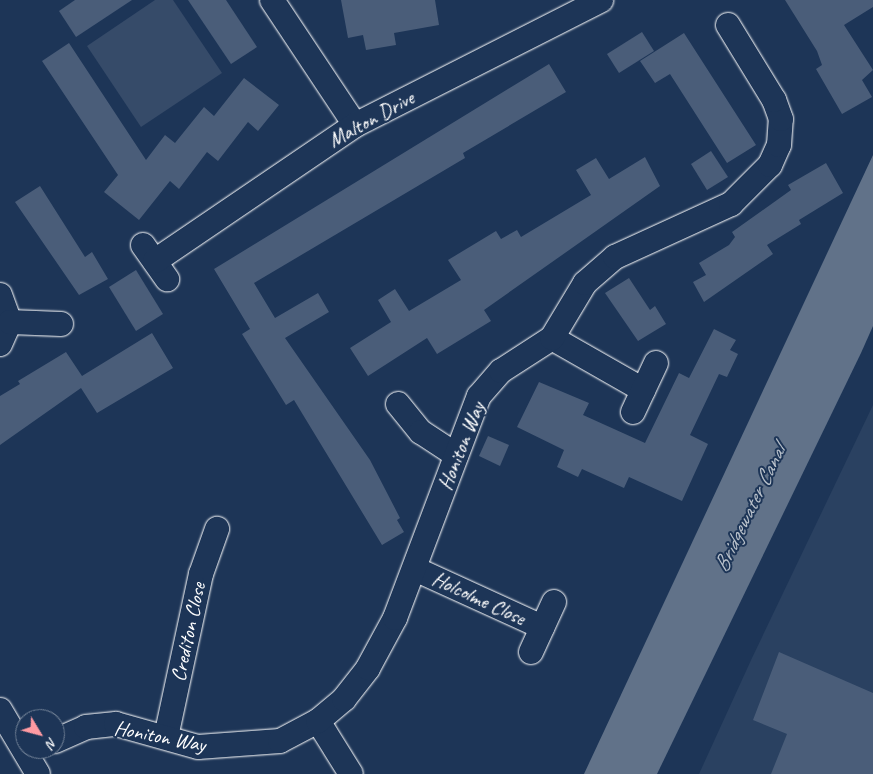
<!DOCTYPE html>
<style>
body{margin:0}
#map{position:relative;width:873px;height:774px;overflow:hidden;background:#1d3557;font-family:Caveat,sans-serif}
div>[style]{position:absolute}
.built>*{inset:0;background:#2a4161}
.green>*{inset:0;background:#364b69}
.water>*{inset:0;background:#617289}
.building>*{inset:0;background:#4a5d79}
.roads{filter:drop-shadow(0 0 1px #fff) drop-shadow(0 0 1px #fff)}
.minor>*{height:24px;margin:-12px;padding:0 12px;transform-origin:12px;border-radius:12px;background:#1d3557}
span{translate:-50% -50%;white-space:nowrap;text-align:center;line-height:1.15;-webkit-text-stroke:4px #1d3557;paint-order:stroke}
.street-label{font-size:21px;color:#fff}
.water-label{font-size:22px;color:#b8c0ca;font-style:italic}
.north{position:absolute;left:15px;top:709px;width:50px;height:50px;box-sizing:border-box;background:#1d3557;border:1px solid #77869a;border-radius:50%;rotate:127deg;font-size:14px;font-weight:700;line-height:20px;text-align:center;color:#fff}
.north::after{content:'';display:block;margin:auto;width:18px;height:22px;background:#ff9aa2;clip-path:polygon(50% 0,100% 100%,50% 72%,0 100%)}
</style>
<div id="map">
<div class="built">
<div style="clip-path:polygon(873px 405px,873px 774px,699px 774px,752px 658px)"></div>
</div>
<div class="green">
<div style="clip-path:polygon(155px 0,173px 0,222px 73px,141px 127px,87px 46px)"></div>
</div>
<div class="water">
<div style="clip-path:polygon(873px 155px,873px 326px,861px 353px,657px 774px,584px 774px)"></div>
</div>
<div class="building">
<div style="clip-path:polygon(75px 0,132px 0,76px 37px,59px 11px)"></div>
<div style="clip-path:polygon(188px 0,226px 0,257px 47px,231px 64px)"></div>
<div style="clip-path:polygon(341px 0,435px 0,439px 25px,394px 33px,396px 45px,366px 50px,363px 35px,348px 38px)"></div>
<div style="clip-path:polygon(785px 0,873px 0,873px 7px,844px 25px,873px 70px,862px 80px,872px 97px,842px 114px,816px 69px,822px 65px,817px 51px)"></div>
<div style="clip-path:polygon(642px 32px,654px 51px,619px 73px,607px 54px)"></div>
<div style="clip-path:polygon(684px 33px,756px 145px,727px 163px,670px 74px,655px 83px,640px 61px)"></div>
<div style="clip-path:polygon(69px 43px,146px 160px,165px 135px,175px 143px,204px 107px,214px 116px,244px 78px,279px 105px,258px 131px,248px 122px,218px 161px,207px 152px,179px 189px,170px 181px,139px 220px,104px 192px,118px 175px,42px 61px)"></div>
<div style="clip-path:polygon(549px 64px,566px 92px,463px 153px,465px 158px,254px 283px,275px 318px,318px 293px,329px 312px,285px 338px,370px 460px,400px 518px,397px 520px,404px 532px,382px 545px,294px 400px,286px 405px,242px 334px,250px 329px,214px 269px)"></div>
<div style="clip-path:polygon(711px 151px,728px 177px,707px 190px,691px 164px)"></div>
<div style="clip-path:polygon(645px 157px,660px 186px,484px 310px,491px 321px,437px 354px,427px 338px,368px 376px,350px 348px,391px 322px,378px 300px,395px 289px,409px 311px,461px 280px,448px 260px,496px 231px,501px 239px,517px 230px,521px 237px,591px 195px,576px 170px,596px 158px,609px 179px)"></div>
<div style="clip-path:polygon(826px 163px,843px 193px,799px 220px,801px 224px,767px 245px,773px 254px,704px 302px,693px 282px,706px 275px,699px 263px,729px 245px,735px 237px,732px 232px,791px 190px,788px 185px)"></div>
<div style="clip-path:polygon(40px 186px,85px 257px,92px 252px,108px 279px,79px 295px,15px 202px)"></div>
<div style="clip-path:polygon(136px 270px,163px 314px,136px 331px,109px 287px)"></div>
<div style="clip-path:polygon(629px 278px,650px 310px,655px 306px,666px 324px,638px 341px,605px 293px)"></div>
<div style="clip-path:polygon(714px 329px,736px 340px,730px 350px,738px 354px,727px 377px,719px 374px,690px 435px,708px 444px,682px 501px,629px 477px,624px 488px,582px 469px,578px 477px,557px 467px,564px 450px,517px 427px,539px 382px,589px 403px,583px 415px,645px 443px,679px 373px,689px 378px)"></div>
<div style="clip-path:polygon(152px 333px,173px 368px,97px 413px,81px 388px,0 445px,0 396px,20px 384px,18px 381px,66px 352px,82px 376px)"></div>
<div style="clip-path:polygon(488px 436px,509px 445px,500px 466px,479px 456px)"></div>
<div style="clip-path:polygon(779px 652px,873px 693px,873px 774px,771px 774px,787px 734px,753px 720px)"></div>
</div>
<div class="roads">
<div class="minor">
<div style="left:272px;top:0;width:150px;rotate:56.4deg"></div>
<div style="left:143px;top:245px;width:42px;rotate:54.8deg"></div>
<div style="left:155px;top:261px;width:242px;rotate:-34.2deg"></div>
<div style="left:355px;top:125px;width:276px;rotate:-26.9deg"></div>
<div style="left:0;top:295px;width:29px;rotate:70deg"></div>
<div style="left:552px;top:338px;width:105px;rotate:29.7deg"></div>
<div style="left:0;top:344px;width:24px;rotate:-66deg"></div>
<div style="left:10px;top:322px;width:51px;rotate:2.2deg"></div>
<div style="left:398px;top:404px;width:36px;rotate:51deg"></div>
<div style="left:421px;top:432px;width:42px;rotate:33.3deg"></div>
<div style="left:633px;top:412px;width:54px;rotate:-64.9deg"></div>
<div style="left:415px;top:569px;width:140px;rotate:24.5deg"></div>
<div style="left:531px;top:652px;width:55px;rotate:-65.3deg"></div>
<div style="left:0;top:710px;width:74px;rotate:59.3deg"></div>
<div style="left:318px;top:721px;width:62px;rotate:58.1deg"></div>
<div style="left:166px;top:737px;width:167px;rotate:-77.9deg"></div>
<div style="left:201px;top:574px;width:48px;rotate:-70.4deg"></div>
<div style="left:55px;top:741px;width:34px;rotate:-24deg"></div>
<div style="left:86px;top:727px;width:30px;rotate:-6deg"></div>
<div style="left:116px;top:724px;width:85px;rotate:15.7deg"></div>
<div style="left:198px;top:747px;width:82px;rotate:-4.2deg"></div>
<div style="left:280px;top:741px;width:43px;rotate:-27.8deg"></div>
<div style="left:318px;top:721px;width:34px;rotate:-40deg"></div>
<div style="left:344px;top:699px;width:39px;rotate:-52deg"></div>
<div style="left:368px;top:668px;width:57px;rotate:-61.6deg"></div>
<div style="left:395px;top:618px;width:237px;rotate:-69.3deg"></div>
<div style="left:479px;top:396px;width:33px;rotate:-49deg"></div>
<div style="left:501px;top:371px;width:61px;rotate:-32.9deg"></div>
<div style="left:552px;top:338px;width:64px;rotate:-59deg"></div>
<div style="left:585px;top:283px;width:40px;rotate:-41deg"></div>
<div style="left:615px;top:257px;width:128px;rotate:-24.6deg"></div>
<div style="left:731px;top:204px;width:55px;rotate:-45deg"></div>
<div style="left:770px;top:165px;width:22px;rotate:-66deg"></div>
<div style="left:779px;top:145px;width:26px;rotate:-86deg"></div>
<div style="left:781px;top:119px;width:20px;rotate:-110deg"></div>
<div style="left:774px;top:100px;width:88px;rotate:-121.5deg"></div>
</div>
</div>
<div class="street-label">
<span style="left:371px;top:119px;rotate:-29deg">Malton Drive</span>
<span style="left:461px;top:446px;rotate:-68deg">Honiton Way</span>
<span style="left:479px;top:598px;rotate:25deg">Holcolme Close</span>
<span style="left:188px;top:632px;rotate:-78deg">Crediton Close</span>
<span style="left:160px;top:736px;rotate:11deg">Honiton Way</span>
</div>
<div class="water-label">
<span style="left:750px;top:509px;rotate:-64deg">Bridgewater Canal</span>
</div>
<div class="north">N</div>
</div>
